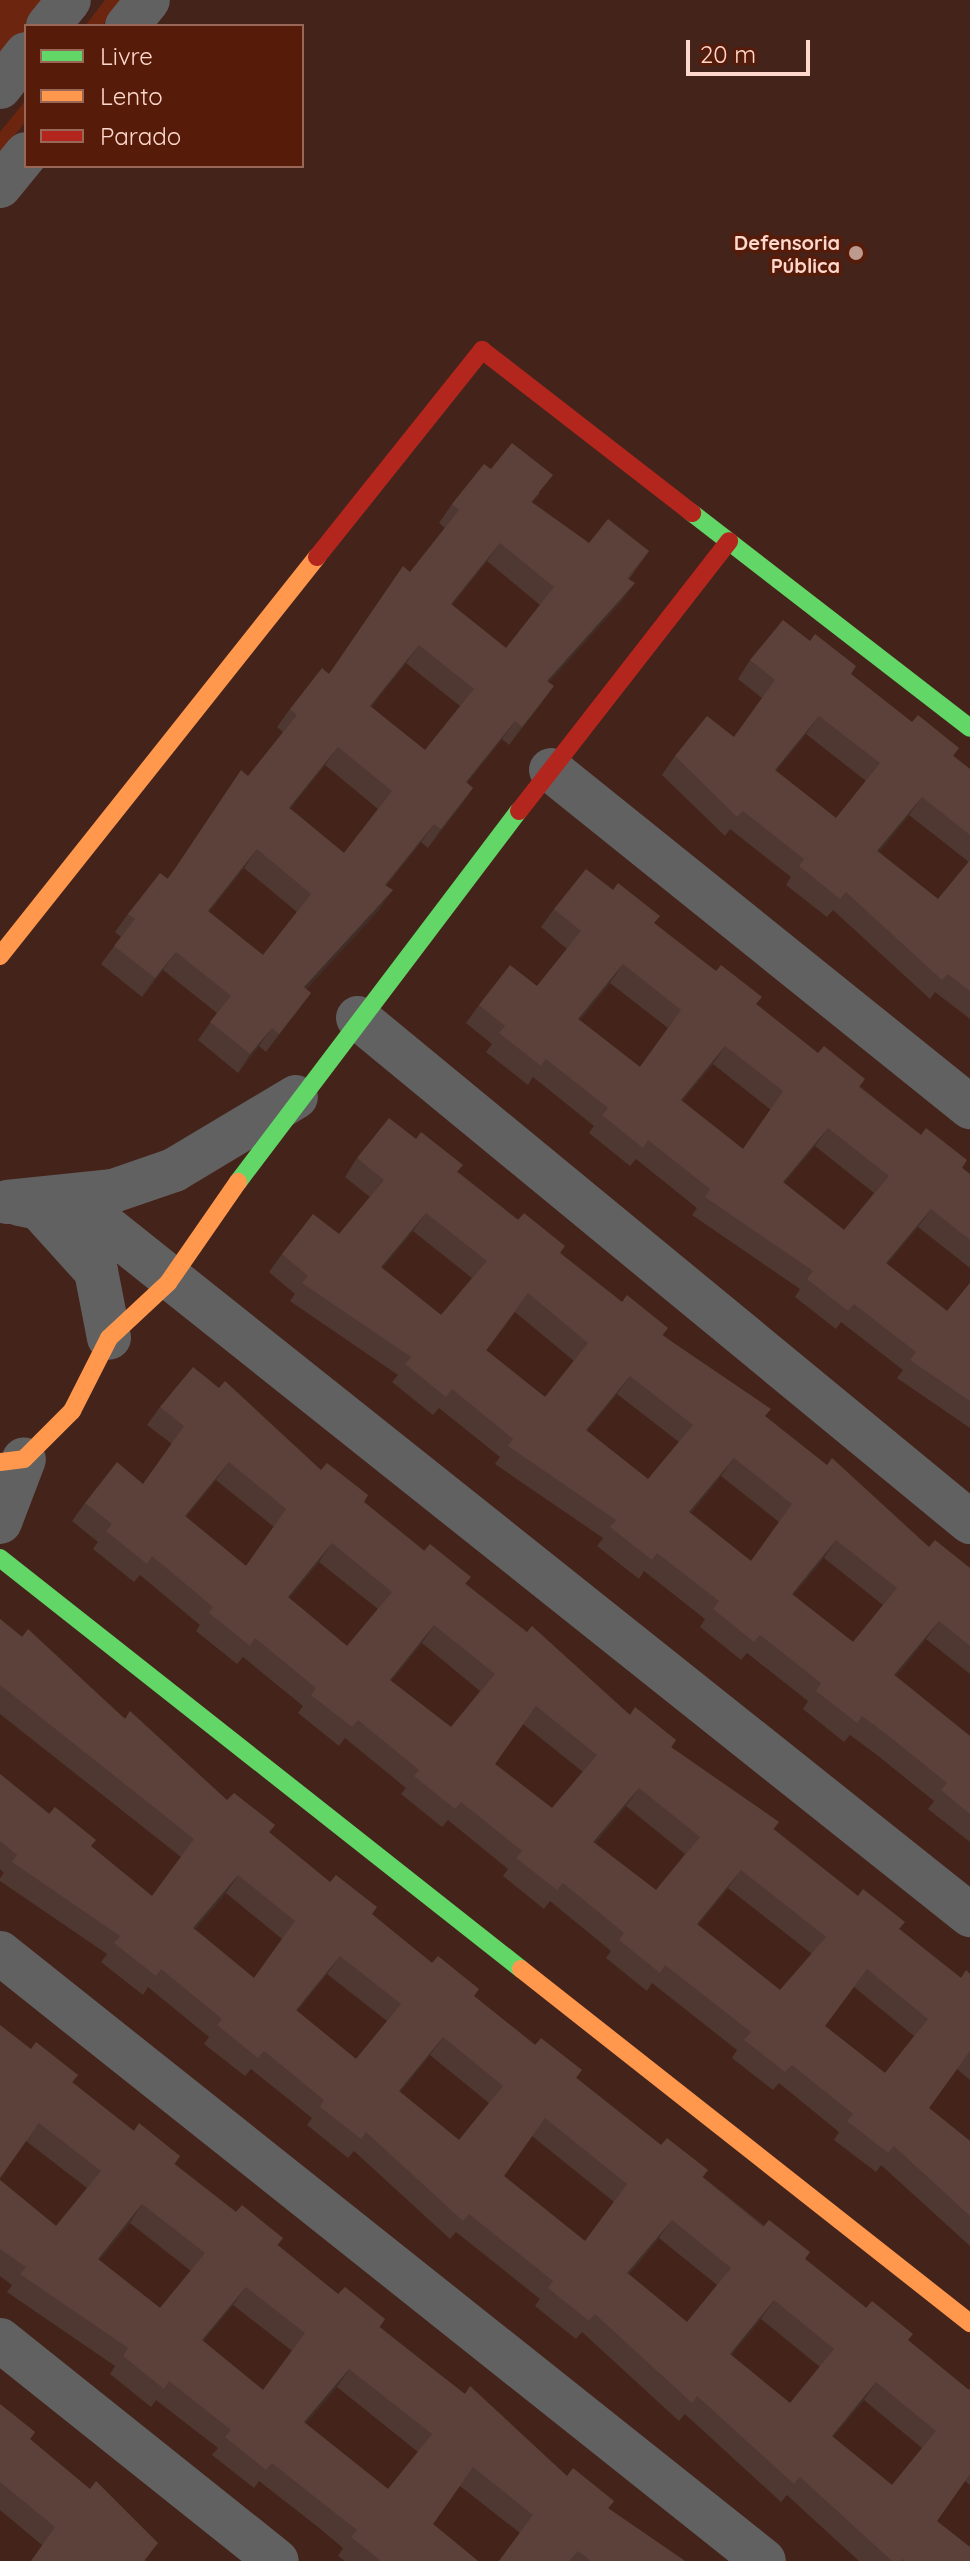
<!DOCTYPE html>
<meta charset="utf-8">
<style>
body{margin:0}
#map{position:relative;width:970px;height:2561px;overflow:hidden;background:#44241a;font-family:Quicksand,sans-serif}
div>[style]{position:absolute}
.green>*{inset:0;background:#6c2610}
.street>*{height:44px;margin:-22px;padding:0 22px;transform-origin:22px;border-radius:22px;background:#626161}
.fast>*{height:18px;margin:-9px;padding:0 9px;transform-origin:9px;border-radius:9px;background:#63d668}
.slow>*{height:18px;margin:-9px;padding:0 9px;transform-origin:9px;border-radius:9px;background:#ff974d}
.jam>*{height:18px;margin:-9px;padding:0 9px;transform-origin:9px;border-radius:9px;background:#b3261e}
.wall>*{inset:0;background:#4e3831}
.shaded-wall>*{inset:0;background:#402e28}
.building>*{inset:0;background:#5b4139}
.dots>*{width:22px;height:22px;translate:-50% -50%;box-sizing:border-box;border:4px solid #561b09;border-radius:50%}
span{translate:-50% -50%;white-space:nowrap;text-align:center;line-height:1.15;-webkit-text-stroke:7px #561b09;paint-order:stroke}
.poi-label{font-size:20px;color:#fed8cd;font-weight:700}
.right{translate:-100% -50%;text-align:right}
.legend{position:absolute;left:24px;top:24px;width:280px;height:144px;box-sizing:border-box;background:#561b09;border:2px solid #996757;margin:0;padding:10px 14px;list-style:none;font-size:24px;color:#fed8cd}
.legend li{display:flex;align-items:center;gap:16px;height:40px}
.legend b{width:40px;border:2px solid #996757}
.scale{position:absolute;left:686px;top:40px;width:124px;height:36px;box-sizing:border-box;border:4px solid #fed8cd;border-top:0;padding-left:10px;font-size:24px;line-height:28px;white-space:nowrap;color:#fed8cd;-webkit-text-stroke:6px #561b09;paint-order:stroke}
</style>
<div id="map">
<div class="green">
<div style="clip-path:polygon(0 0,57px 0,36px 26px,26px 26px,26px 38px,0 70px)"></div>
<div style="clip-path:polygon(105px 0,123px 0,102px 26px,85px 26px)"></div>
<div style="clip-path:polygon(26px 100px,26px 121px,0 154px,0 132px)"></div>
</div>
<div class="street">
<div style="left:48px;top:26px;width:33px;rotate:-51deg"></div>
<div style="left:127px;top:26px;width:33px;rotate:-51deg"></div>
<div style="left:0;top:87px;width:42px;rotate:-51.8deg"></div>
<div style="left:0;top:186px;width:41px;rotate:-50.9deg"></div>
<div style="left:551px;top:770px;width:538px;rotate:38.81deg"></div>
<div style="left:358px;top:1018px;width:793px;rotate:39.47deg"></div>
<div style="left:70px;top:1198px;width:1151px;rotate:38.54deg"></div>
<div style="left:7px;top:1202px;width:107px;rotate:-5.9deg"></div>
<div style="left:113px;top:1191px;width:65px;rotate:-19deg"></div>
<div style="left:174px;top:1170px;width:142px;rotate:-30.9deg"></div>
<div style="left:19px;top:1204px;width:20px;rotate:11deg"></div>
<div style="left:39px;top:1208px;width:85px;rotate:47.9deg"></div>
<div style="left:96px;top:1271px;width:68px;rotate:79deg"></div>
<div style="left:0;top:1522px;width:67px;rotate:-69.1deg"></div>
<div style="left:0;top:1953px;width:976px;rotate:38.51deg"></div>
<div style="left:0;top:2340px;width:354px;rotate:38.6deg"></div>
</div>
<div class="fast">
<div style="left:692px;top:513px;width:351px;rotate:37.7deg"></div>
<div style="left:238px;top:1182px;width:465px;rotate:-52.9deg"></div>
<div style="left:0;top:1558px;width:664px;rotate:38.27deg"></div>
</div>
<div class="slow">
<div style="left:0;top:956px;width:510px;rotate:-51.53deg"></div>
<div style="left:0;top:1462px;width:24px;rotate:-7deg"></div>
<div style="left:24px;top:1459px;width:68px;rotate:-45deg"></div>
<div style="left:72px;top:1411px;width:82px;rotate:-63.1deg"></div>
<div style="left:109px;top:1338px;width:81px;rotate:-43deg"></div>
<div style="left:168px;top:1283px;width:123px;rotate:-55.3deg"></div>
<div style="left:521px;top:1969px;width:572px;rotate:38.25deg"></div>
</div>
<div class="jam">
<div style="left:317px;top:557px;width:265px;rotate:-51.4deg"></div>
<div style="left:482px;top:350px;width:266px;rotate:37.8deg"></div>
<div style="left:519px;top:811px;width:342px;rotate:-52.1deg"></div>
</div>
<div class="wall">
<div style="clip-path:polygon(evenodd,491px 469px,540px 493px,532px 502px,589px 543px,649px 551px,629px 579px,622px 601px,549px 682px,541px 704px,509px 745px,502px 739px,467px 783px,473px 788px,428px 848px,421px 842px,386px 886px,380px 909px,306px 989px,311px 993px,266px 1052px,259px 1046px,238px 1073px,198px 1040px,217px 1013px,163px 970px,142px 997px,101px 964px,121px 937px,115px 932px,128px 914px,167px 879px,283px 732px,277px 727px,290px 709px,329px 674px,445px 528px,439px 523px,452px 504px,491px 469px,487px 561px,540px 605px,506px 648px,452px 605px,487px 561px,491px 469px,406px 663px,460px 706px,425px 750px,371px 707px,406px 663px,491px 469px,325px 765px,378px 809px,344px 853px,290px 808px,325px 765px,491px 469px,244px 868px,297px 912px,263px 955px,209px 912px,244px 868px)"></div>
<div style="clip-path:polygon(evenodd,750px 660px,851px 674px,970px 769px,970px 1019px,935px 992px,930px 999px,833px 910px,827px 917px,786px 885px,791px 877px,730px 829px,725px 836px,662px 775px,675px 756px,734px 737px,762px 698px,738px 679px,750px 660px,806px 734px,866px 781px,836px 818px,776px 771px,806px 734px,750px 660px,909px 815px,969px 862px,938px 899px,879px 852px,909px 815px)"></div>
<div style="clip-path:polygon(evenodd,554px 909px,654px 923px,970px 1174px,970px 1268px,918px 1227px,887px 1264px,947px 1311px,970px 1283px,970px 1428px,897px 1378px,903px 1370px,841px 1322px,836px 1329px,795px 1297px,800px 1289px,692px 1215px,697px 1208px,636px 1159px,630px 1166px,589px 1133px,594px 1126px,533px 1077px,528px 1085px,486px 1052px,492px 1044px,466px 1023px,479px 1005px,537px 986px,567px 949px,541px 927px,554px 909px,610px 983px,668px 1028px,640px 1067px,580px 1020px,610px 983px,554px 909px,713px 1064px,771px 1110px,743px 1149px,682px 1101px,713px 1064px,554px 909px,815px 1146px,874px 1193px,844px 1230px,784px 1183px,815px 1146px)"></div>
<div style="clip-path:polygon(evenodd,357px 1158px,458px 1172px,622px 1302px,668px 1328px,663px 1335px,929px 1547px,970px 1568px,970px 1674px,926px 1639px,896px 1676px,970px 1736px,970px 1842px,928px 1809px,934px 1801px,877px 1755px,850px 1735px,844px 1742px,803px 1709px,808px 1701px,747px 1653px,741px 1660px,700px 1627px,705px 1619px,644px 1571px,639px 1579px,597px 1546px,603px 1538px,495px 1464px,500px 1457px,439px 1408px,433px 1415px,392px 1382px,398px 1375px,290px 1301px,295px 1294px,269px 1272px,282px 1254px,339px 1234px,370px 1197px,345px 1177px,357px 1158px,413px 1231px,472px 1278px,441px 1315px,382px 1268px,413px 1231px,357px 1158px,515px 1312px,574px 1361px,545px 1397px,486px 1351px,515px 1312px,357px 1158px,617px 1394px,679px 1442px,648px 1479px,587px 1431px,617px 1394px,357px 1158px,721px 1476px,779px 1522px,751px 1561px,691px 1513px,721px 1476px,357px 1158px,824px 1558px,883px 1605px,853px 1642px,793px 1595px,824px 1558px)"></div>
<div style="clip-path:polygon(evenodd,160px 1407px,321px 1470px,364px 1502px,630px 1715px,676px 1740px,671px 1748px,779px 1822px,774px 1829px,961px 1978px,970px 1974px,970px 2080px,957px 2069px,929px 2108px,970px 2141px,970px 2246px,881px 2165px,876px 2172px,834px 2140px,839px 2132px,779px 2083px,773px 2090px,732px 2058px,737px 2050px,652px 1983px,647px 1991px,606px 1958px,611px 1951px,550px 1901px,544px 1909px,503px 1876px,508px 1869px,448px 1820px,442px 1827px,401px 1794px,406px 1788px,345px 1738px,339px 1746px,298px 1713px,303px 1706px,243px 1657px,237px 1664px,196px 1631px,200px 1625px,140px 1575px,134px 1582px,93px 1549px,98px 1542px,72px 1521px,85px 1503px,143px 1484px,172px 1444px,147px 1425px,160px 1407px,216px 1480px,274px 1527px,246px 1566px,186px 1517px,216px 1480px,160px 1407px,319px 1562px,378px 1609px,347px 1646px,289px 1598px,319px 1562px,160px 1407px,422px 1643px,480px 1691px,451px 1727px,391px 1681px,422px 1643px,160px 1407px,523px 1724px,583px 1772px,552px 1808px,495px 1764px,523px 1724px,160px 1407px,626px 1806px,685px 1854px,656px 1890px,595px 1843px,626px 1806px,160px 1407px,728px 1888px,812px 1954px,780px 1990px,698px 1925px,728px 1888px,160px 1407px,854px 1987px,914px 2036px,885px 2073px,825px 2026px,854px 1987px)"></div>
<div style="clip-path:polygon(evenodd,0 1619px,227px 1800px,275px 1825px,269px 1833px,330px 1882px,474px 1996px,661px 2145px,708px 2170px,703px 2177px,969px 2390px,970px 2388px,970px 2485px,965px 2481px,937px 2521px,970px 2561px,859px 2561px,787px 2495px,781px 2502px,685px 2414px,679px 2421px,582px 2332px,576px 2339px,535px 2306px,540px 2299px,456px 2232px,450px 2239px,354px 2151px,348px 2158px,307px 2125px,312px 2118px,251px 2069px,245px 2076px,204px 2044px,209px 2037px,148px 1987px,143px 1995px,101px 1962px,107px 1954px,0 1881px,0 1878px,4px 1873px,0 1869px,0 1774px,152px 1896px,181px 1857px,0 1714px,0 1619px,226px 1893px,282px 1939px,254px 1978px,195px 1929px,226px 1893px,0 1619px,327px 1974px,387px 2021px,356px 2059px,297px 2011px,327px 1974px,0 1619px,430px 2055px,489px 2103px,459px 2140px,400px 2092px,430px 2055px,0 1619px,532px 2136px,614px 2202px,585px 2241px,504px 2176px,532px 2136px,0 1619px,659px 2238px,717px 2285px,687px 2322px,629px 2274px,659px 2238px,0 1619px,761px 2319px,820px 2367px,790px 2403px,731px 2355px,761px 2319px,0 1619px,864px 2400px,922px 2448px,892px 2485px,833px 2437px,864px 2400px)"></div>
<div style="clip-path:polygon(evenodd,31px 2049px,78px 2075px,72px 2083px,134px 2131px,180px 2156px,175px 2164px,236px 2212px,283px 2238px,278px 2245px,338px 2294px,385px 2319px,380px 2327px,567px 2476px,614px 2501px,608px 2509px,685px 2561px,499px 2561px,520px 2533px,460px 2486px,433px 2524px,478px 2561px,345px 2561px,338px 2556px,343px 2548px,318px 2527px,259px 2481px,254px 2488px,212px 2455px,218px 2448px,156px 2400px,151px 2407px,110px 2374px,115px 2366px,7px 2292px,12px 2285px,0 2276px,0 2180px,56px 2226px,87px 2188px,26px 2141px,31px 2049px,130px 2223px,191px 2271px,160px 2308px,99px 2260px,130px 2223px,31px 2049px,233px 2305px,292px 2351px,263px 2390px,203px 2341px,233px 2305px,31px 2049px,337px 2387px,418px 2452px,388px 2489px,305px 2424px,337px 2387px)"></div>
<div style="clip-path:polygon(0 2404px,35px 2432px,30px 2439px,146px 2561px,42px 2545px,0 2510px)"></div>
</div>
<div class="shaded-wall">
<div style="clip-path:polygon(500px 543px,487px 561px,438px 622px,451px 604px)"></div>
<div style="clip-path:polygon(635px 583px,622px 601px,534px 699px,547px 681px)"></div>
<div style="clip-path:polygon(419px 645px,406px 663px,357px 725px,370px 706px)"></div>
<div style="clip-path:polygon(554px 686px,541px 704px,509px 745px,522px 727px)"></div>
<div style="clip-path:polygon(819px 716px,806px 734px,762px 788px,775px 770px)"></div>
<div style="clip-path:polygon(515px 721px,502px 739px,453px 801px,466px 782px)"></div>
<div style="clip-path:polygon(338px 747px,325px 765px,277px 826px,289px 808px)"></div>
<div style="clip-path:polygon(473px 788px,461px 806px,428px 848px,441px 829px)"></div>
<div style="clip-path:polygon(922px 797px,909px 815px,865px 870px,877px 851px)"></div>
<div style="clip-path:polygon(434px 824px,421px 842px,372px 903px,385px 885px)"></div>
<div style="clip-path:polygon(257px 849px,244px 868px,195px 929px,208px 911px)"></div>
<div style="clip-path:polygon(393px 890px,380px 909px,291px 1006px,304px 987px)"></div>
<div style="clip-path:polygon(176px 952px,163px 970px,142px 997px,155px 978px)"></div>
<div style="clip-path:polygon(623px 964px,610px 983px,566px 1037px,578px 1019px)"></div>
<div style="clip-path:polygon(311px 993px,298px 1011px,266px 1052px,279px 1034px)"></div>
<div style="clip-path:polygon(272px 1028px,259px 1046px,238px 1073px,250px 1054px)"></div>
<div style="clip-path:polygon(725px 1046px,713px 1064px,668px 1118px,681px 1100px)"></div>
<div style="clip-path:polygon(828px 1128px,815px 1146px,770px 1200px,783px 1182px)"></div>
<div style="clip-path:polygon(931px 1209px,918px 1227px,873px 1281px,886px 1263px)"></div>
<div style="clip-path:polygon(426px 1213px,413px 1231px,368px 1286px,381px 1267px)"></div>
<div style="clip-path:polygon(630px 1376px,617px 1394px,573px 1448px,586px 1430px)"></div>
<div style="clip-path:polygon(734px 1458px,721px 1476px,676px 1531px,689px 1512px)"></div>
<div style="clip-path:polygon(229px 1462px,216px 1480px,172px 1534px,185px 1516px)"></div>
<div style="clip-path:polygon(836px 1540px,824px 1558px,779px 1612px,792px 1594px)"></div>
<div style="clip-path:polygon(332px 1543px,319px 1562px,275px 1616px,288px 1597px)"></div>
<div style="clip-path:polygon(939px 1621px,926px 1639px,882px 1694px,894px 1675px)"></div>
<div style="clip-path:polygon(434px 1625px,422px 1643px,377px 1698px,390px 1680px)"></div>
<div style="clip-path:polygon(639px 1788px,626px 1806px,581px 1860px,593px 1842px)"></div>
<div style="clip-path:polygon(741px 1870px,728px 1888px,684px 1942px,697px 1924px)"></div>
<div style="clip-path:polygon(238px 1875px,226px 1893px,181px 1946px,193px 1928px)"></div>
<div style="clip-path:polygon(340px 1956px,327px 1974px,283px 2028px,296px 2010px)"></div>
<div style="clip-path:polygon(443px 2037px,430px 2055px,386px 2109px,399px 2091px)"></div>
<div style="clip-path:polygon(142px 2204px,130px 2223px,85px 2277px,98px 2259px)"></div>
<div style="clip-path:polygon(672px 2220px,659px 2238px,614px 2291px,627px 2273px)"></div>
<div style="clip-path:polygon(246px 2287px,233px 2305px,189px 2359px,202px 2340px)"></div>
<div style="clip-path:polygon(774px 2300px,761px 2319px,717px 2373px,730px 2354px)"></div>
<div style="clip-path:polygon(349px 2369px,337px 2387px,291px 2441px,304px 2422px)"></div>
<div style="clip-path:polygon(876px 2382px,864px 2400px,819px 2454px,832px 2436px)"></div>
</div>
<div class="building">
<div style="clip-path:polygon(evenodd,512px 443px,553px 475px,531px 502px,589px 543px,608px 519px,649px 551px,627px 578px,635px 583px,547px 681px,554px 686px,522px 727px,515px 721px,466px 782px,473px 788px,441px 829px,434px 824px,385px 885px,393px 890px,304px 987px,311px 993px,279px 1034px,272px 1028px,250px 1054px,210px 1022px,231px 996px,176px 952px,155px 978px,114px 946px,135px 919px,128px 914px,160px 873px,168px 879px,241px 770px,248px 776px,297px 715px,290px 709px,322px 668px,329px 674px,403px 566px,410px 572px,459px 510px,452px 504px,484px 464px,491px 469px,512px 443px,500px 543px,554px 587px,506px 648px,451px 604px,500px 543px,512px 443px,419px 645px,474px 689px,425px 750px,370px 706px,419px 645px,512px 443px,338px 747px,392px 791px,344px 853px,289px 808px,338px 747px,512px 443px,257px 849px,311px 894px,263px 955px,208px 911px,257px 849px)"></div>
<div style="clip-path:polygon(evenodd,783px 620px,810px 641px,815px 634px,856px 666px,851px 674px,912px 722px,918px 715px,959px 748px,953px 756px,970px 769px,970px 835px,922px 797px,877px 851px,938px 899px,970px 860px,970px 991px,948px 974px,942px 980px,846px 892px,840px 899px,799px 866px,804px 859px,743px 811px,737px 817px,675px 756px,707px 716px,734px 737px,775px 680px,750px 660px,783px 620px,819px 716px,880px 763px,836px 818px,775px 770px,819px 716px)"></div>
<div style="clip-path:polygon(evenodd,586px 869px,613px 890px,618px 883px,660px 916px,654px 923px,716px 971px,721px 965px,762px 997px,756px 1004px,818px 1053px,824px 1046px,865px 1079px,859px 1087px,921px 1135px,926px 1128px,967px 1160px,962px 1168px,970px 1174px,970px 1240px,931px 1209px,886px 1263px,947px 1311px,970px 1283px,970px 1401px,910px 1360px,916px 1352px,854px 1304px,848px 1311px,807px 1279px,813px 1271px,705px 1197px,710px 1189px,648px 1140px,643px 1148px,602px 1115px,608px 1108px,546px 1059px,541px 1066px,499px 1033px,505px 1026px,479px 1005px,510px 965px,537px 986px,581px 931px,554px 909px,586px 869px,623px 964px,681px 1010px,640px 1067px,578px 1019px,623px 964px,586px 869px,725px 1046px,783px 1091px,743px 1149px,681px 1100px,725px 1046px,586px 869px,828px 1128px,889px 1176px,844px 1230px,783px 1182px,828px 1128px)"></div>
<div style="clip-path:polygon(evenodd,389px 1118px,416px 1139px,421px 1132px,463px 1165px,457px 1172px,518px 1220px,524px 1213px,565px 1246px,560px 1253px,622px 1302px,627px 1295px,668px 1328px,662px 1335px,771px 1409px,765px 1416px,827px 1465px,832px 1458px,929px 1547px,935px 1540px,970px 1568px,970px 1646px,939px 1621px,894px 1675px,970px 1736px,970px 1814px,941px 1790px,947px 1783px,890px 1737px,862px 1716px,857px 1723px,816px 1691px,821px 1683px,760px 1635px,754px 1642px,713px 1609px,719px 1601px,657px 1553px,652px 1560px,610px 1527px,616px 1520px,508px 1446px,513px 1439px,452px 1389px,446px 1397px,405px 1364px,411px 1357px,302px 1283px,308px 1276px,282px 1254px,313px 1214px,339px 1234px,384px 1180px,357px 1158px,389px 1118px,426px 1213px,487px 1261px,441px 1315px,381px 1267px,426px 1213px,389px 1118px,528px 1293px,588px 1343px,545px 1397px,486px 1350px,528px 1293px,389px 1118px,630px 1376px,693px 1425px,648px 1479px,586px 1430px,630px 1376px,389px 1118px,734px 1458px,792px 1504px,751px 1561px,689px 1512px,734px 1458px,389px 1118px,836px 1540px,897px 1588px,853px 1642px,792px 1594px,836px 1540px)"></div>
<div style="clip-path:polygon(evenodd,193px 1367px,219px 1388px,225px 1381px,321px 1470px,327px 1463px,368px 1495px,364px 1502px,424px 1551px,430px 1544px,471px 1577px,465px 1584px,527px 1632px,532px 1626px,630px 1715px,635px 1707px,676px 1740px,671px 1747px,779px 1822px,773px 1829px,858px 1896px,863px 1889px,905px 1922px,899px 1929px,961px 1978px,966px 1970px,970px 1974px,970px 2051px,929px 2108px,970px 2141px,970px 2216px,894px 2146px,888px 2153px,847px 2121px,853px 2114px,792px 2065px,785px 2072px,744px 2040px,751px 2032px,665px 1965px,660px 1973px,619px 1940px,624px 1933px,563px 1883px,557px 1890px,516px 1858px,522px 1851px,461px 1802px,455px 1809px,414px 1776px,419px 1770px,358px 1720px,352px 1727px,311px 1695px,316px 1688px,255px 1638px,250px 1646px,209px 1613px,213px 1607px,152px 1556px,147px 1564px,106px 1531px,112px 1524px,85px 1503px,117px 1462px,143px 1484px,184px 1426px,160px 1407px,193px 1367px,229px 1462px,286px 1509px,246px 1566px,185px 1516px,229px 1462px,193px 1367px,332px 1543px,392px 1592px,347px 1646px,288px 1597px,332px 1543px,193px 1367px,434px 1625px,495px 1674px,451px 1727px,390px 1680px,434px 1625px,193px 1367px,536px 1706px,597px 1755px,552px 1808px,495px 1764px,536px 1706px,193px 1367px,639px 1788px,700px 1837px,656px 1890px,593px 1842px,639px 1788px,193px 1367px,741px 1870px,826px 1937px,780px 1990px,697px 1924px,741px 1870px,193px 1367px,867px 1969px,928px 2019px,885px 2073px,825px 2026px,867px 1969px)"></div>
<div style="clip-path:polygon(evenodd,0 1619px,22px 1637px,28px 1629px,125px 1719px,130px 1711px,227px 1800px,234px 1793px,275px 1825px,269px 1832px,330px 1882px,336px 1875px,377px 1907px,372px 1914px,432px 1963px,438px 1956px,479px 1989px,474px 1996px,535px 2045px,541px 2038px,582px 2070px,576px 2078px,661px 2145px,667px 2138px,708px 2170px,702px 2177px,763px 2227px,769px 2220px,810px 2252px,805px 2259px,866px 2308px,872px 2301px,913px 2334px,908px 2340px,969px 2390px,970px 2388px,970px 2474px,937px 2521px,970px 2547px,970px 2561px,905px 2561px,903px 2559px,901px 2561px,892px 2561px,800px 2477px,794px 2484px,697px 2396px,692px 2403px,595px 2314px,589px 2321px,548px 2288px,553px 2281px,469px 2214px,463px 2221px,366px 2132px,361px 2139px,320px 2107px,324px 2100px,264px 2051px,258px 2058px,217px 2025px,222px 2019px,161px 1969px,156px 1976px,114px 1943px,120px 1936px,12px 1862px,17px 1855px,0 1841px,0 1774px,49px 1814px,55px 1807px,96px 1840px,91px 1846px,152px 1896px,194px 1839px,0 1685px,0 1619px,238px 1875px,295px 1921px,254px 1978px,193px 1928px,238px 1875px,0 1619px,340px 1956px,401px 2004px,356px 2059px,296px 2010px,340px 1956px,0 1619px,443px 2037px,503px 2086px,459px 2140px,399px 2091px,443px 2037px,0 1619px,545px 2118px,627px 2184px,585px 2241px,504px 2176px,545px 2118px,0 1619px,672px 2220px,731px 2268px,687px 2322px,627px 2273px,672px 2220px,0 1619px,774px 2300px,834px 2349px,790px 2403px,730px 2354px,774px 2300px,0 1619px,876px 2382px,936px 2431px,892px 2485px,832px 2436px,876px 2382px)"></div>
<div style="clip-path:polygon(evenodd,0 2025px,31px 2049px,36px 2042px,78px 2075px,72px 2082px,134px 2131px,139px 2123px,180px 2156px,174px 2164px,236px 2212px,242px 2205px,283px 2238px,277px 2245px,338px 2294px,345px 2287px,385px 2319px,379px 2327px,465px 2394px,470px 2386px,567px 2476px,573px 2468px,614px 2501px,608px 2508px,685px 2561px,591px 2561px,578px 2551px,569px 2561px,499px 2561px,533px 2515px,473px 2467px,433px 2524px,478px 2561px,381px 2561px,351px 2537px,357px 2530px,330px 2509px,272px 2463px,266px 2470px,225px 2437px,231px 2430px,169px 2381px,164px 2389px,123px 2356px,128px 2348px,20px 2274px,26px 2267px,0 2249px,0 2180px,56px 2226px,101px 2171px,39px 2123px,0 2178px,0 2025px,142px 2204px,205px 2253px,160px 2308px,98px 2259px,142px 2204px,0 2025px,246px 2287px,305px 2333px,263px 2390px,202px 2340px,246px 2287px,0 2025px,349px 2369px,432px 2434px,388px 2489px,304px 2422px,349px 2369px)"></div>
<div style="clip-path:polygon(0 2404px,35px 2432px,30px 2439px,90px 2489px,96px 2481px,158px 2543px,144px 2561px,31px 2561px,55px 2527px,0 2482px)"></div>
</div>
<div class="dots">
<div style="left:856px;top:253px;background:#bd998e"></div>
</div>
<div class="poi-label">
<span class="right" style="left:840px;top:254px">Defensoria<br>Pública</span>
</div>
<ul class="legend">
<li><b style="height:10px;background:#63d668"></b>Livre</li>
<li><b style="height:10px;background:#ff974d"></b>Lento</li>
<li><b style="height:10px;background:#b3261e"></b>Parado</li>
</ul>
<div class="scale">20 m</div>
</div>
